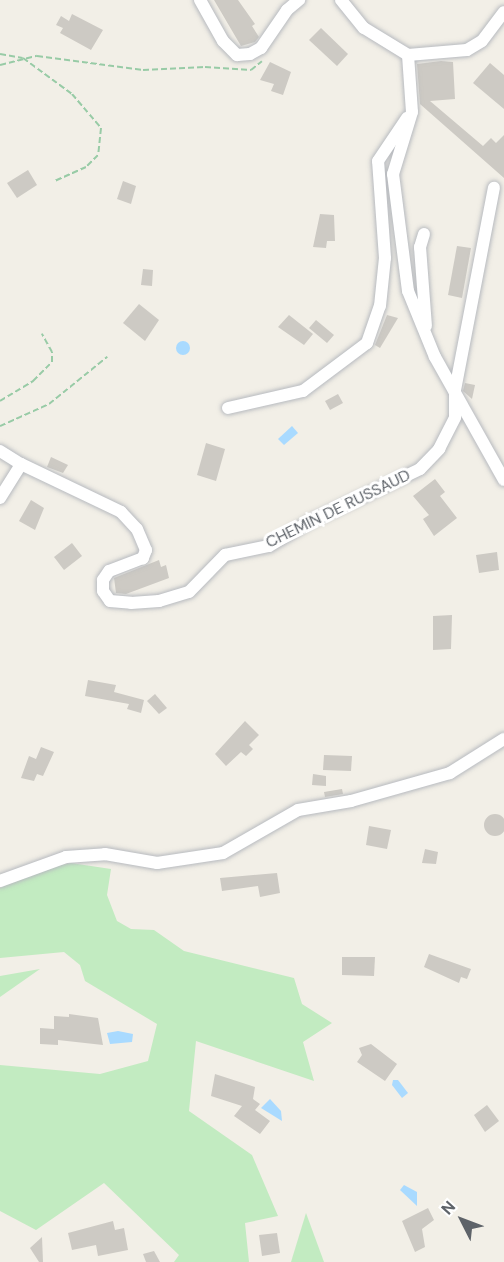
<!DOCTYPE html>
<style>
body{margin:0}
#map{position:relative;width:504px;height:1262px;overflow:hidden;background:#f2efe7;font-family:"DM Sans",sans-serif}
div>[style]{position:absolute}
.green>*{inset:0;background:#c2ebc1}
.water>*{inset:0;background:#a9daff}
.round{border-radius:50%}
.building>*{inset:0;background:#cdcac4}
.path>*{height:2px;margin-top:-1px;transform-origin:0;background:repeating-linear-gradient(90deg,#98cba6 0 6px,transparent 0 9px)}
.roads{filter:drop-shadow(0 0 2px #b7babf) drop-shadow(0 0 2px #b7babf)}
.minor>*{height:12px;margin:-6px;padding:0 6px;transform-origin:6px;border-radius:6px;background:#fff}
span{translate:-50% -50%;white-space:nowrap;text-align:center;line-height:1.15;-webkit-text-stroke:6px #fff;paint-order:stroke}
.street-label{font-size:16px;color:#5e6369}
.north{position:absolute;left:432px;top:1190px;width:60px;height:60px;-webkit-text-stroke:4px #fff;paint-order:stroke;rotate:312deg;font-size:16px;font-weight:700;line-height:24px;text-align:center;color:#5e6369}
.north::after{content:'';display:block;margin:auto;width:21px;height:27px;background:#5e6369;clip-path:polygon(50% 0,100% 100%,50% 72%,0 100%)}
</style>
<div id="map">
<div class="green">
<div style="clip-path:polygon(71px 863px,111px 869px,107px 895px,117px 921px,131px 929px,154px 930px,184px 951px,294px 978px,302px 1004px,332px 1023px,303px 1042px,314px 1081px,196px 1041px,189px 1111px,252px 1155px,278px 1216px,245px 1223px,249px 1262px,174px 1262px,179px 1255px,104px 1183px,36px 1230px,0 1211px,0 1065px,100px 1074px,148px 1061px,157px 1024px,85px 981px,80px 965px,64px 952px,0 958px,0 888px,37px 870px)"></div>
<div style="clip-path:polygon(40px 969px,0 997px,0 976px)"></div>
<div style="clip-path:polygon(306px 1213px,324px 1262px,291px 1262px)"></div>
</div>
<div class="water">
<div class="round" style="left:176px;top:341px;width:14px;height:14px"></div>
<div style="clip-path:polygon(292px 426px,298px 433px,284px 445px,278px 439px)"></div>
<div style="clip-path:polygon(118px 1031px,133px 1034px,132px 1042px,110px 1044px,107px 1033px)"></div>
<div style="clip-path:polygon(393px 1080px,398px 1080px,408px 1093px,402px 1098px,392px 1085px)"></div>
<div style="clip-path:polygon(270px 1099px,281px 1111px,282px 1121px,261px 1108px)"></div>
<div style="clip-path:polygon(404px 1185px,417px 1192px,417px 1206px,400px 1190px)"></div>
</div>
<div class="building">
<div style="clip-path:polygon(214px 0,238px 0,255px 24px,252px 26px,259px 37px,255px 42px,241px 46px)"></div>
<div style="clip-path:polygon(72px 14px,103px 30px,91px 50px,60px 33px,63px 28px,56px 25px,61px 16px,69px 21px)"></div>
<div style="clip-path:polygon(321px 28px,348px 54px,337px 66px,309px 40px)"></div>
<div style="clip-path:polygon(441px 61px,453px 62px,455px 99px,430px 101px,483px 146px,491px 138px,496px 143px,504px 135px,504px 178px,420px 104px,417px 64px)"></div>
<div style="clip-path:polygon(270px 62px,291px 72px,283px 95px,271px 91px,274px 84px,260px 80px)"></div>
<div style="clip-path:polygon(490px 63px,504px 75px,504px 109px,473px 83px)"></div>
<div style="clip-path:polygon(28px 170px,37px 185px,17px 198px,7px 183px)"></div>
<div style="clip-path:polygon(123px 181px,136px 186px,131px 204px,117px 199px)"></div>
<div style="clip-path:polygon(320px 214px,334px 215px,335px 241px,327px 241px,326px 248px,313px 247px)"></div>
<div style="clip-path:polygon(457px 246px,471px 248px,462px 298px,448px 295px)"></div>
<div style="clip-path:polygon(143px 269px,153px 270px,152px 286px,141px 285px)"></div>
<div style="clip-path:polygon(139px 304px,159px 320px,145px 341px,123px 323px)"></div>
<div style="clip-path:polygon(289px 315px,313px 334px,304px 345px,278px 327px)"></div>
<div style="clip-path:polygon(387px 315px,398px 318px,380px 348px,375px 345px)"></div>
<div style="clip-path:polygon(316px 320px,334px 335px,327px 343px,309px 328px)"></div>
<div style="clip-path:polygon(465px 383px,475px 385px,472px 399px,463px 391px)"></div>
<div style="clip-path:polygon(338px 394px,343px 403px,330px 410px,325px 401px)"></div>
<div style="clip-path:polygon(206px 443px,225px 449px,216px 481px,197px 475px)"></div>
<div style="clip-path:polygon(51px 457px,68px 465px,63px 473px,47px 467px)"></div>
<div style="clip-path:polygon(435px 479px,445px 492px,440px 496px,457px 518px,434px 536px,423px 519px,429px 515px,413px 496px)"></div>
<div style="clip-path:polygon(31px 500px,44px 508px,35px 530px,19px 521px)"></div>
<div style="clip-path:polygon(72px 543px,82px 556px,64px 570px,54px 557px)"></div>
<div style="clip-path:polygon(497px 552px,499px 570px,479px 573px,476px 555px)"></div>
<div style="clip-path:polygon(159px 560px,161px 567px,166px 565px,169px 578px,126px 594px,116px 593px,114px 578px)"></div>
<div style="clip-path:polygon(452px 615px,451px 649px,433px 650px,433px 616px)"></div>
<div style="clip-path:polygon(88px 680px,116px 685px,114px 692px,144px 700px,141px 713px,127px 709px,129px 704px,85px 696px)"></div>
<div style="clip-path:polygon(155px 694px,167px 708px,159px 714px,147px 701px)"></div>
<div style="clip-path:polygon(245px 721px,259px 735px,249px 745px,253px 749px,246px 756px,241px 752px,226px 766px,215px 754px)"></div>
<div style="clip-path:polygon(41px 747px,54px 752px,43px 776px,37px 774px,34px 781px,21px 778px,29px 756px,36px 759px)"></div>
<div style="clip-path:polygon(324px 755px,352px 756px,351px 771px,323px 770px)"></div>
<div style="clip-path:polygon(313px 774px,326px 776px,326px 786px,312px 785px)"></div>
<div style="clip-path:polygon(342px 789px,343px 794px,325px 797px,324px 792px)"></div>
<div class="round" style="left:484px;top:814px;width:22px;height:22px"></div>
<div style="clip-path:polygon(369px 826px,391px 830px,387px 849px,366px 845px)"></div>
<div style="clip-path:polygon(425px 849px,438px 852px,436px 864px,422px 863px)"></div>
<div style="clip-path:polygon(277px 873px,280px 893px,260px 897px,258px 886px,222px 891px,220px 878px)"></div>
<div style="clip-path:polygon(429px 954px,471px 969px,467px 979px,461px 977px,459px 983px,424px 967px)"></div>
<div style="clip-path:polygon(342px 957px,375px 957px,374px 976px,342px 975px)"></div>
<div style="clip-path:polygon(69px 1014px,98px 1018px,103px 1045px,58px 1040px,58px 1045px,40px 1044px,40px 1028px,54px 1029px,54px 1016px,69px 1017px)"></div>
<div style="clip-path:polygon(371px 1044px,397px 1064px,385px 1081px,357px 1062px,362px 1055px,359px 1048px)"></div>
<div style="clip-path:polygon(215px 1074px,255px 1087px,253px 1099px,260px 1104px,255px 1110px,270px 1121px,260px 1134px,234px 1116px,242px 1106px,211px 1096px)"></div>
<div style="clip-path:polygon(487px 1105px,499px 1121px,485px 1132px,474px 1115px)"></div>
<div style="clip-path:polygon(428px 1208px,434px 1220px,422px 1229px,425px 1247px,415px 1252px,402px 1221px)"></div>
<div style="clip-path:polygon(113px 1221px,115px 1230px,124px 1228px,128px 1250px,98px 1256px,96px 1245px,72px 1250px,68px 1233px)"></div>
<div style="clip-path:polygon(277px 1233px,280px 1253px,262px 1256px,259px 1235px)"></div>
<div style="clip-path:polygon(42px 1237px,43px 1262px,39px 1262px,30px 1248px)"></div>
<div style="clip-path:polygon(154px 1251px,160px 1262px,146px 1262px,143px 1254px)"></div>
</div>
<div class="path">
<div style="left:0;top:54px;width:23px;rotate:10deg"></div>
<div style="left:23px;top:58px;width:61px;rotate:36.3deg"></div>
<div style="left:72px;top:94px;width:45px;rotate:49.5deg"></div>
<div style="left:101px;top:128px;width:27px;rotate:96deg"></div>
<div style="left:98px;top:155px;width:17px;rotate:135deg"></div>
<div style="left:86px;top:167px;width:35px;rotate:156deg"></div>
<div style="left:0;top:65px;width:38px;rotate:-14deg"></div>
<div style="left:37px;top:56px;width:107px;rotate:7.5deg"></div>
<div style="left:143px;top:70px;width:62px;rotate:-2.8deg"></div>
<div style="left:205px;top:67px;width:46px;rotate:3.7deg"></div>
<div style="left:251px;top:70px;width:14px;rotate:-39deg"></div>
<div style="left:0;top:401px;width:39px;rotate:-31deg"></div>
<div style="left:33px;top:381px;width:27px;rotate:-45deg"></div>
<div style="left:52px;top:362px;width:10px;rotate:-90deg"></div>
<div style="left:52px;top:352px;width:21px;rotate:-119deg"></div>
<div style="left:0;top:426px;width:54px;rotate:-24.2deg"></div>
<div style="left:49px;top:404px;width:75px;rotate:-39deg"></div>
</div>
<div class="roads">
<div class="minor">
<div style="left:200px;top:0;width:47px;rotate:60.7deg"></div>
<div style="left:223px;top:41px;width:20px;rotate:45deg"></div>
<div style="left:237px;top:55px;width:13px;rotate:-4deg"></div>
<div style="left:250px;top:54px;width:13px;rotate:-29deg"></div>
<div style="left:261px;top:48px;width:46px;rotate:-55.6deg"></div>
<div style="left:287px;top:10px;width:16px;rotate:-40deg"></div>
<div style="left:341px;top:0;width:36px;rotate:51deg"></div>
<div style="left:364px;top:28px;width:52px;rotate:31.5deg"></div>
<div style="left:408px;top:55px;width:59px;rotate:-4.8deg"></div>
<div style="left:467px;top:50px;width:17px;rotate:-31deg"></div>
<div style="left:482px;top:41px;width:36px;rotate:-53deg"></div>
<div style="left:408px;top:55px;width:57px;rotate:86deg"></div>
<div style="left:412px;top:112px;width:65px;rotate:107deg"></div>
<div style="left:393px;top:174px;width:118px;rotate:82.7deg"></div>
<div style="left:408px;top:291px;width:71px;rotate:67.8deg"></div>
<div style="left:435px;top:357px;width:141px;rotate:60.7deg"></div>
<div style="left:424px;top:234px;width:14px;rotate:107deg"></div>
<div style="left:420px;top:247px;width:79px;rotate:85.7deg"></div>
<div style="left:228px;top:408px;width:77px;rotate:-12.8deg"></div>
<div style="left:303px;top:391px;width:80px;rotate:-36.9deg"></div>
<div style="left:367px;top:343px;width:39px;rotate:-71deg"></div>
<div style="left:380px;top:306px;width:48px;rotate:-84.1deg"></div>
<div style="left:385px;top:258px;width:97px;rotate:-94.1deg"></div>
<div style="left:378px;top:161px;width:52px;rotate:-56deg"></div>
<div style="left:0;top:451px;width:25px;rotate:32deg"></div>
<div style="left:0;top:498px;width:40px;rotate:-58deg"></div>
<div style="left:21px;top:464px;width:111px;rotate:25.6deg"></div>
<div style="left:121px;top:512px;width:23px;rotate:47deg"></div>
<div style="left:137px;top:529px;width:23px;rotate:67deg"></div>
<div style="left:146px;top:550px;width:9px;rotate:111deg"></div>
<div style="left:143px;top:558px;width:36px;rotate:159deg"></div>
<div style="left:109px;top:571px;width:11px;rotate:124deg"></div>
<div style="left:103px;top:580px;width:11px;rotate:90deg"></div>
<div style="left:103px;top:591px;width:12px;rotate:55deg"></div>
<div style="left:110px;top:601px;width:21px;rotate:5deg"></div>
<div style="left:131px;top:603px;width:28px;rotate:-4deg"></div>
<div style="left:159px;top:601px;width:31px;rotate:-17deg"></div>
<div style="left:189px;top:592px;width:52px;rotate:-45.8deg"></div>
<div style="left:225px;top:555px;width:45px;rotate:-11.6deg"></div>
<div style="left:269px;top:546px;width:47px;rotate:-31deg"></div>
<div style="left:309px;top:522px;width:123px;rotate:-25.5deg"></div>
<div style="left:420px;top:469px;width:28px;rotate:-46deg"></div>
<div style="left:439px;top:449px;width:36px;rotate:-63deg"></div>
<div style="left:455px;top:417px;width:27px;rotate:-90deg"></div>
<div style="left:455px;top:390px;width:206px;rotate:-79.1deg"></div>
<div style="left:0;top:881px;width:70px;rotate:-20deg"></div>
<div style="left:66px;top:857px;width:39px;rotate:-4deg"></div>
<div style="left:105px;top:854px;width:53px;rotate:9.8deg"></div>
<div style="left:157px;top:863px;width:67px;rotate:-8.6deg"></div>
<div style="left:223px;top:853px;width:86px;rotate:-29.8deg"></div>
<div style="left:298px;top:810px;width:54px;rotate:-9.6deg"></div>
<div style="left:351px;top:801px;width:103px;rotate:-15.8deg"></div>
<div style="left:450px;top:773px;width:64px;rotate:-32.2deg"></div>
</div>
</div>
<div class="street-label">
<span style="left:338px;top:509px;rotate:-26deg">CHEMIN DE RUSSAUD</span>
</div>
<div class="north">N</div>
</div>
